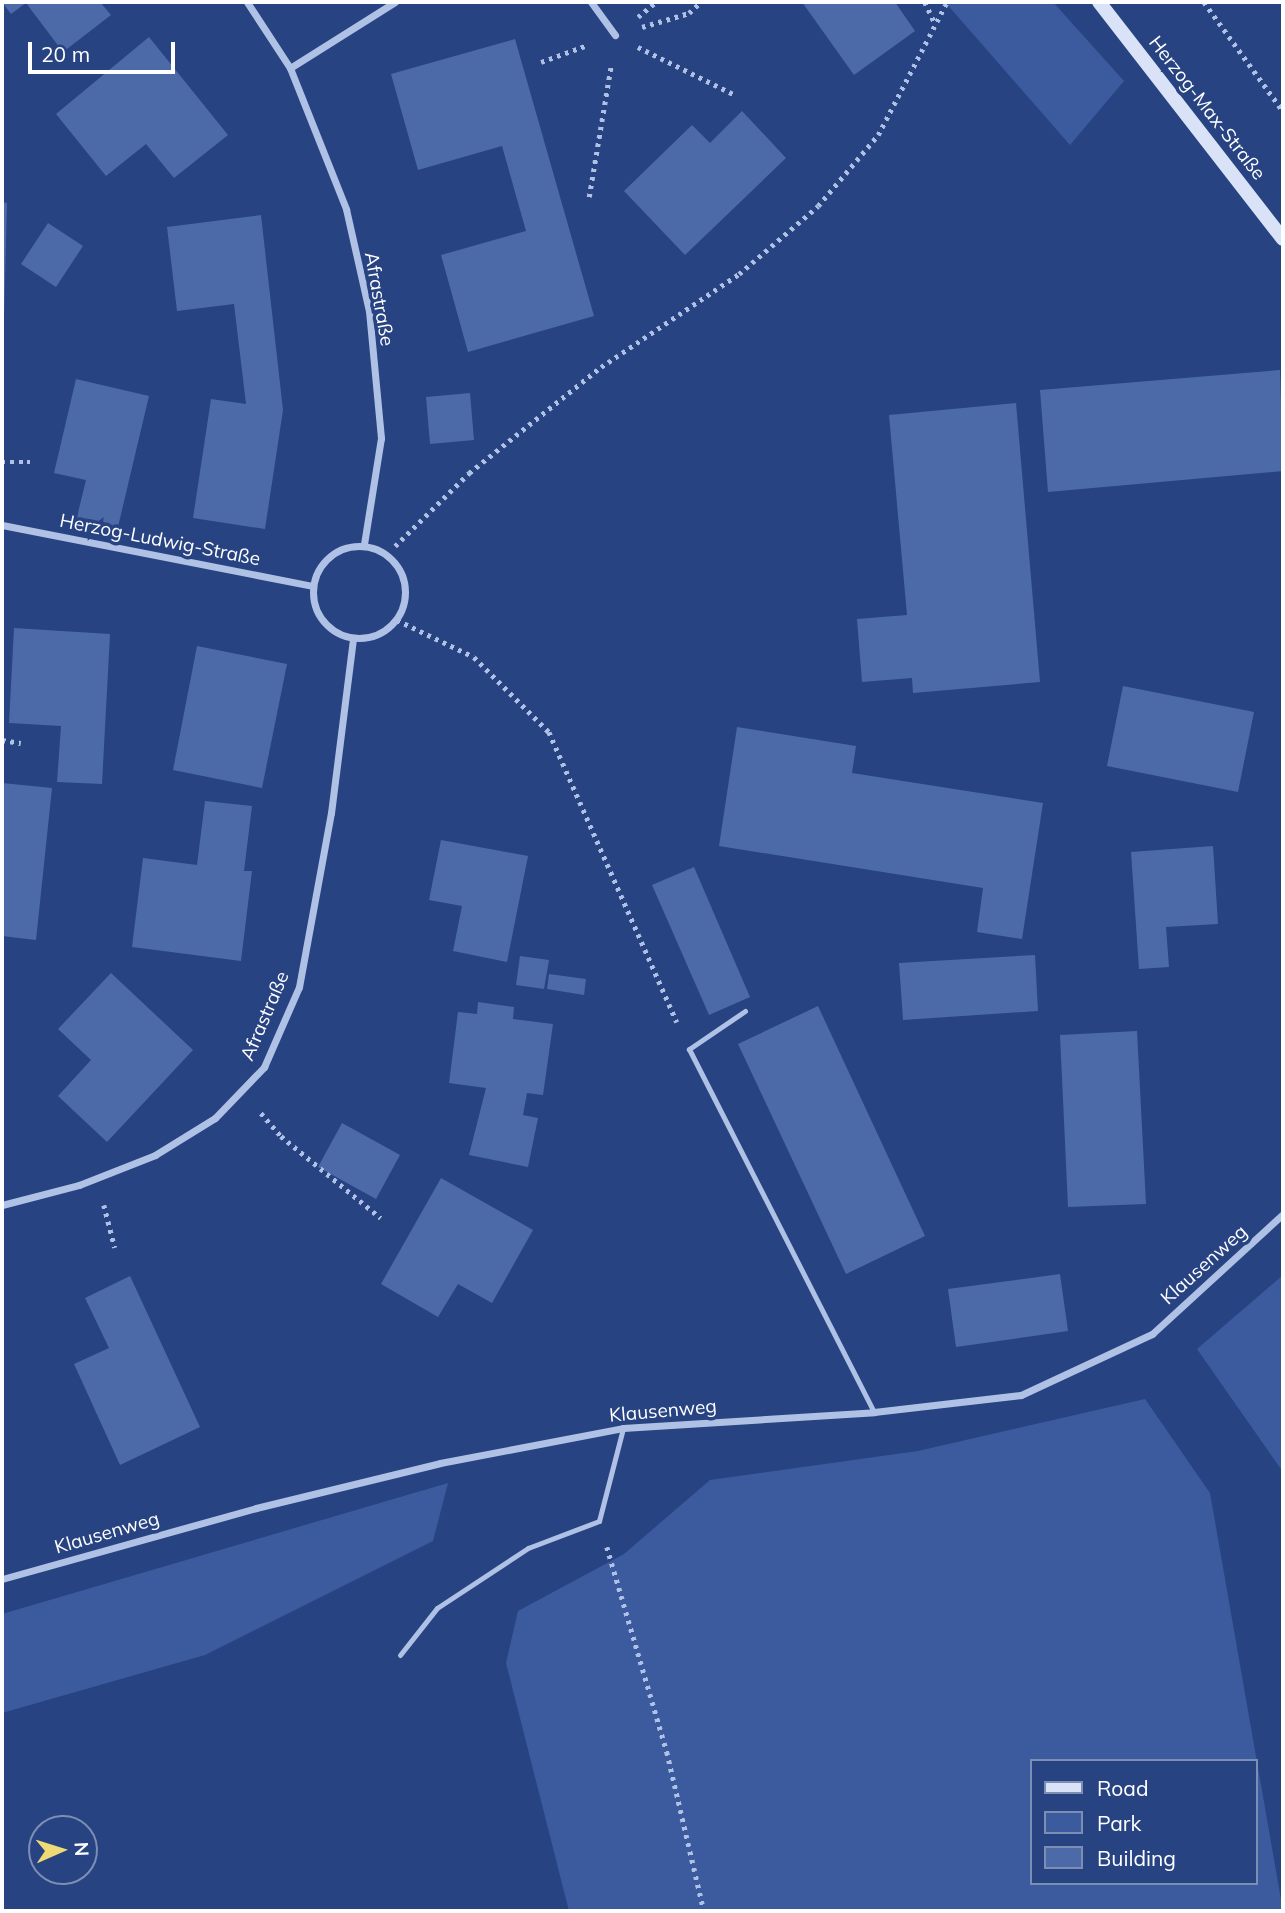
<!DOCTYPE html>
<meta charset="utf-8">
<style>
body{margin:0}
#map{position:relative;width:1285px;height:1913px;overflow:hidden;background:#274382;font-family:Mulish,sans-serif}
div>[style]{position:absolute}
.green>*{inset:0;background:#3c5b9f}
.building>*{inset:0;background:#4c6aa8}
.path>*{height:4.5px;margin-top:-2.25px;transform-origin:0;background:repeating-linear-gradient(90deg,#b0c1e6 0 3.5px,transparent 0 8.5px)}
.lane>*{height:5px;margin:-2.5px;padding:0 2.5px;transform-origin:2.5px;border-radius:2.5px;background:#b0c1e6}
.street>*{height:7px;margin:-3.5px;padding:0 3.5px;transform-origin:3.5px;border-radius:3.5px;background:#b0c1e6}
.street>.ring{margin:-3.5px;padding:0;box-sizing:content-box;background:none;border:7px solid #b0c1e6;border-radius:50%}
.secondary>*{height:14px;margin:-7px;padding:0 7px;transform-origin:7px;border-radius:7px;background:#d9e2f6}
span{translate:-50% -50%;white-space:nowrap;text-align:center;line-height:1.15;-webkit-text-stroke:7px #274382;paint-order:stroke}
.street-label{font-size:19px;color:#fff}
.frame{position:absolute;inset:0;border:4px solid #fff;pointer-events:none}
.legend{position:absolute;left:1030px;top:1759px;width:228px;height:126px;box-sizing:border-box;background:#274382;border:2px solid #7d8eb4;margin:0;padding:9px 12px;list-style:none;font-size:21px;color:#fff}
.legend li{display:flex;align-items:center;gap:14px;height:35px}
.legend b{width:35px;border:2px solid #7d8eb4}
.north{position:absolute;left:28px;top:1815px;width:70px;height:70px;box-sizing:border-box;background:#274382;border:2px solid #7d8eb4;border-radius:50%;rotate:87deg;font-size:19px;font-weight:700;line-height:28px;text-align:center;color:#fff}
.north::after{content:'';display:block;margin:auto;width:24px;height:32px;background:#eedb75;clip-path:polygon(50% 0,100% 100%,50% 72%,0 100%)}
.scale{position:absolute;left:28px;top:42px;width:147px;height:32px;box-sizing:border-box;border:4px solid #fff;border-top:0;padding-left:9px;font-size:21px;line-height:24px;white-space:nowrap;color:#fff;-webkit-text-stroke:5px #274382;paint-order:stroke}
</style>
<div id="map">
<div class="green">
<div style="clip-path:polygon(945px 2px,1053px 2px,1124px 81px,1070px 145px)"></div>
<div style="clip-path:polygon(1283px 1275px,1283px 1472px,1197px 1349px)"></div>
<div style="clip-path:polygon(evenodd,1145px 1399px,1210px 1493px,1283px 1911px,569px 1911px,506px 1663px,518px 1611px,624px 1554px,710px 1480px,918px 1451px,1145px 1399px,1031px 1761px,1255px 1761px,1255px 1883px,1031px 1883px,1031px 1761px)"></div>
<div style="clip-path:polygon(448px 1483px,433px 1541px,205px 1655px,2px 1713px,2px 1614px)"></div>
</div>
<div class="building">
<div style="clip-path:polygon(2px 2px,100px 2px,111px 15px,63px 52px,26px 3px,11px 14px)"></div>
<div style="clip-path:polygon(802px 2px,895px 2px,915px 31px,854px 75px)"></div>
<div style="clip-path:polygon(149px 37px,228px 135px,174px 178px,146px 144px,106px 176px,56px 114px)"></div>
<div style="clip-path:polygon(515px 39px,594px 316px,468px 352px,441px 255px,526px 231px,502px 146px,418px 170px,391px 74px)"></div>
<div style="clip-path:polygon(742px 111px,786px 158px,685px 255px,624px 191px,692px 125px,710px 143px)"></div>
<div style="clip-path:polygon(2px 202px,7px 203px,4px 318px,2px 318px)"></div>
<div style="clip-path:polygon(261px 215px,283px 410px,265px 529px,193px 518px,211px 399px,246px 404px,234px 304px,177px 311px,167px 227px)"></div>
<div style="clip-path:polygon(48px 223px,83px 246px,56px 287px,21px 264px)"></div>
<div style="clip-path:polygon(1280px 370px,1283px 471px,1048px 492px,1040px 390px)"></div>
<div style="clip-path:polygon(76px 379px,149px 396px,117px 531px,76px 521px,86px 480px,54px 473px)"></div>
<div style="clip-path:polygon(470px 393px,474px 440px,430px 444px,426px 397px)"></div>
<div style="clip-path:polygon(1016px 403px,1040px 682px,913px 693px,912px 678px,862px 682px,857px 619px,907px 615px,889px 415px)"></div>
<div style="clip-path:polygon(14px 628px,110px 634px,102px 784px,57px 782px,61px 726px,9px 723px)"></div>
<div style="clip-path:polygon(197px 646px,287px 664px,262px 788px,173px 770px)"></div>
<div style="clip-path:polygon(1123px 686px,1254px 712px,1238px 792px,1107px 766px)"></div>
<div style="clip-path:polygon(737px 727px,856px 746px,852px 773px,1043px 803px,1022px 939px,977px 932px,983px 888px,719px 846px)"></div>
<div style="clip-path:polygon(2px 783px,52px 788px,36px 940px,2px 936px)"></div>
<div style="clip-path:polygon(205px 801px,252px 806px,244px 871px,252px 871px,241px 961px,132px 947px,143px 858px,197px 865px)"></div>
<div style="clip-path:polygon(441px 840px,528px 856px,507px 962px,453px 951px,462px 906px,429px 900px)"></div>
<div style="clip-path:polygon(1213px 846px,1218px 924px,1166px 927px,1169px 967px,1139px 969px,1131px 852px)"></div>
<div style="clip-path:polygon(694px 867px,750px 997px,709px 1015px,652px 885px)"></div>
<div style="clip-path:polygon(1035px 955px,1038px 1011px,903px 1020px,899px 963px)"></div>
<div style="clip-path:polygon(520px 956px,549px 960px,544px 989px,516px 985px)"></div>
<div style="clip-path:polygon(111px 973px,193px 1050px,107px 1142px,58px 1096px,91px 1060px,58px 1029px)"></div>
<div style="clip-path:polygon(549px 974px,586px 979px,584px 995px,547px 989px)"></div>
<div style="clip-path:polygon(478px 1002px,514px 1007px,513px 1019px,553px 1024px,543px 1095px,527px 1093px,523px 1115px,538px 1118px,528px 1167px,469px 1155px,486px 1088px,449px 1083px,458px 1012px,477px 1014px)"></div>
<div style="clip-path:polygon(818px 1006px,925px 1236px,846px 1274px,738px 1044px)"></div>
<div style="clip-path:polygon(1137px 1031px,1146px 1204px,1068px 1207px,1060px 1035px)"></div>
<div style="clip-path:polygon(342px 1123px,400px 1155px,376px 1199px,318px 1167px)"></div>
<div style="clip-path:polygon(441px 1178px,533px 1230px,492px 1303px,458px 1284px,438px 1317px,381px 1284px)"></div>
<div style="clip-path:polygon(1060px 1274px,1068px 1331px,956px 1347px,948px 1289px)"></div>
<div style="clip-path:polygon(130px 1276px,200px 1427px,120px 1465px,74px 1364px,109px 1348px,85px 1298px)"></div>
</div>
<div class="path">
<div style="left:925px;top:2px;width:21px;rotate:65deg"></div>
<div style="left:1204px;top:2px;width:135px;rotate:54.1deg"></div>
<div style="left:638px;top:17px;width:23px;rotate:-40deg"></div>
<div style="left:642px;top:27px;width:49px;rotate:-16.6deg"></div>
<div style="left:689px;top:13px;width:16px;rotate:-43deg"></div>
<div style="left:638px;top:47px;width:108px;rotate:26.3deg"></div>
<div style="left:541px;top:62px;width:50px;rotate:-19.9deg"></div>
<div style="left:589px;top:197px;width:134px;rotate:-80.5deg"></div>
<div style="left:2px;top:462px;width:28px"></div>
<div style="left:395px;top:546px;width:104px;rotate:-44.6deg"></div>
<div style="left:469px;top:473px;width:169px;rotate:-38.8deg"></div>
<div style="left:601px;top:367px;width:166px;rotate:-34deg"></div>
<div style="left:739px;top:274px;width:104px;rotate:-40.7deg"></div>
<div style="left:818px;top:206px;width:93px;rotate:-49.8deg"></div>
<div style="left:878px;top:135px;width:150px;rotate:-62.6deg"></div>
<div style="left:397px;top:620px;width:85px;rotate:25.7deg"></div>
<div style="left:474px;top:657px;width:106px;rotate:45deg"></div>
<div style="left:549px;top:732px;width:317px;rotate:66.2deg"></div>
<div style="left:2px;top:740px;width:19px;rotate:9deg"></div>
<div style="left:261px;top:1113px;width:30px;rotate:49deg"></div>
<div style="left:281px;top:1136px;width:129px;rotate:39.4deg"></div>
<div style="left:104px;top:1205px;width:44px;rotate:75.7deg"></div>
<div style="left:607px;top:1547px;width:214px;rotate:73.7deg"></div>
<div style="left:667px;top:1752px;width:163px;rotate:76.9deg"></div>
</div>
<div class="lane">
<div style="left:745px;top:1011px;width:68px;rotate:145.8deg"></div>
<div style="left:689px;top:1049px;width:407px;rotate:63deg"></div>
<div style="left:400px;top:1655px;width:60px;rotate:-51.8deg"></div>
<div style="left:437px;top:1608px;width:109px;rotate:-33.4deg"></div>
<div style="left:528px;top:1548px;width:76px;rotate:-20.8deg"></div>
<div style="left:599px;top:1521px;width:96px;rotate:-75.5deg"></div>
</div>
<div class="street">
<div style="left:247px;top:2px;width:79px;rotate:56.9deg"></div>
<div style="left:290px;top:68px;width:152px;rotate:68.3deg"></div>
<div style="left:346px;top:209px;width:105px;rotate:77.3deg"></div>
<div style="left:369px;top:311px;width:128px;rotate:84.6deg"></div>
<div style="left:381px;top:438px;width:107px;rotate:99.1deg"></div>
<div style="left:591px;top:2px;width:41px;rotate:54deg"></div>
<div style="left:290px;top:68px;width:124px;rotate:-32.2deg"></div>
<div style="left:2px;top:525px;width:316px;rotate:11.1deg"></div>
<div class="ring" style="left:313px;top:546px;width:85px;height:85px"></div>
<div style="left:2px;top:1205px;width:80px;rotate:-14.6deg"></div>
<div style="left:79px;top:1185px;width:82px;rotate:-21.5deg"></div>
<div style="left:155px;top:1155px;width:70px;rotate:-31.7deg"></div>
<div style="left:215px;top:1118px;width:71px;rotate:-46.1deg"></div>
<div style="left:264px;top:1067px;width:87px;rotate:-66.4deg"></div>
<div style="left:299px;top:987px;width:177px;rotate:-79.6deg"></div>
<div style="left:331px;top:813px;width:175px;rotate:-82.8deg"></div>
<div style="left:2px;top:1579px;width:264px;rotate:-15.6deg"></div>
<div style="left:256px;top:1508px;width:189px;rotate:-13.7deg"></div>
<div style="left:440px;top:1463px;width:186px;rotate:-10.8deg"></div>
<div style="left:623px;top:1428px;width:252px;rotate:-3.6deg"></div>
<div style="left:874px;top:1412px;width:148px;rotate:-6.6deg"></div>
<div style="left:1021px;top:1395px;width:145px;rotate:-25deg"></div>
<div style="left:1152px;top:1334px;width:178px;rotate:-42.5deg"></div>
</div>
<div class="secondary">
<div style="left:1099px;top:2px;width:300px;rotate:52.2deg"></div>
</div>
<div class="street-label">
<span style="left:1207px;top:108px;rotate:52deg">Herzog-Max-Straße</span>
<span style="left:379px;top:299px;rotate:80deg">Afrastraße</span>
<span style="left:160px;top:540px;rotate:11deg">Herzog-Ludwig-Straße</span>
<span style="left:265px;top:1016px;rotate:-67deg">Afrastraße</span>
<span style="left:1204px;top:1265px;rotate:-42deg">Klausenweg</span>
<span style="left:663px;top:1411px;rotate:-5deg">Klausenweg</span>
<span style="left:107px;top:1533px;rotate:-16deg">Klausenweg</span>
</div>
<div class="frame"></div>
<ul class="legend">
<li><b style="height:9px;background:#d9e2f6"></b>Road</li>
<li><b style="height:19px;background:#3c5b9f"></b>Park</li>
<li><b style="height:19px;background:#4c6aa8"></b>Building</li>
</ul>
<div class="north">N</div>
<div class="scale">20 m</div>
</div>
